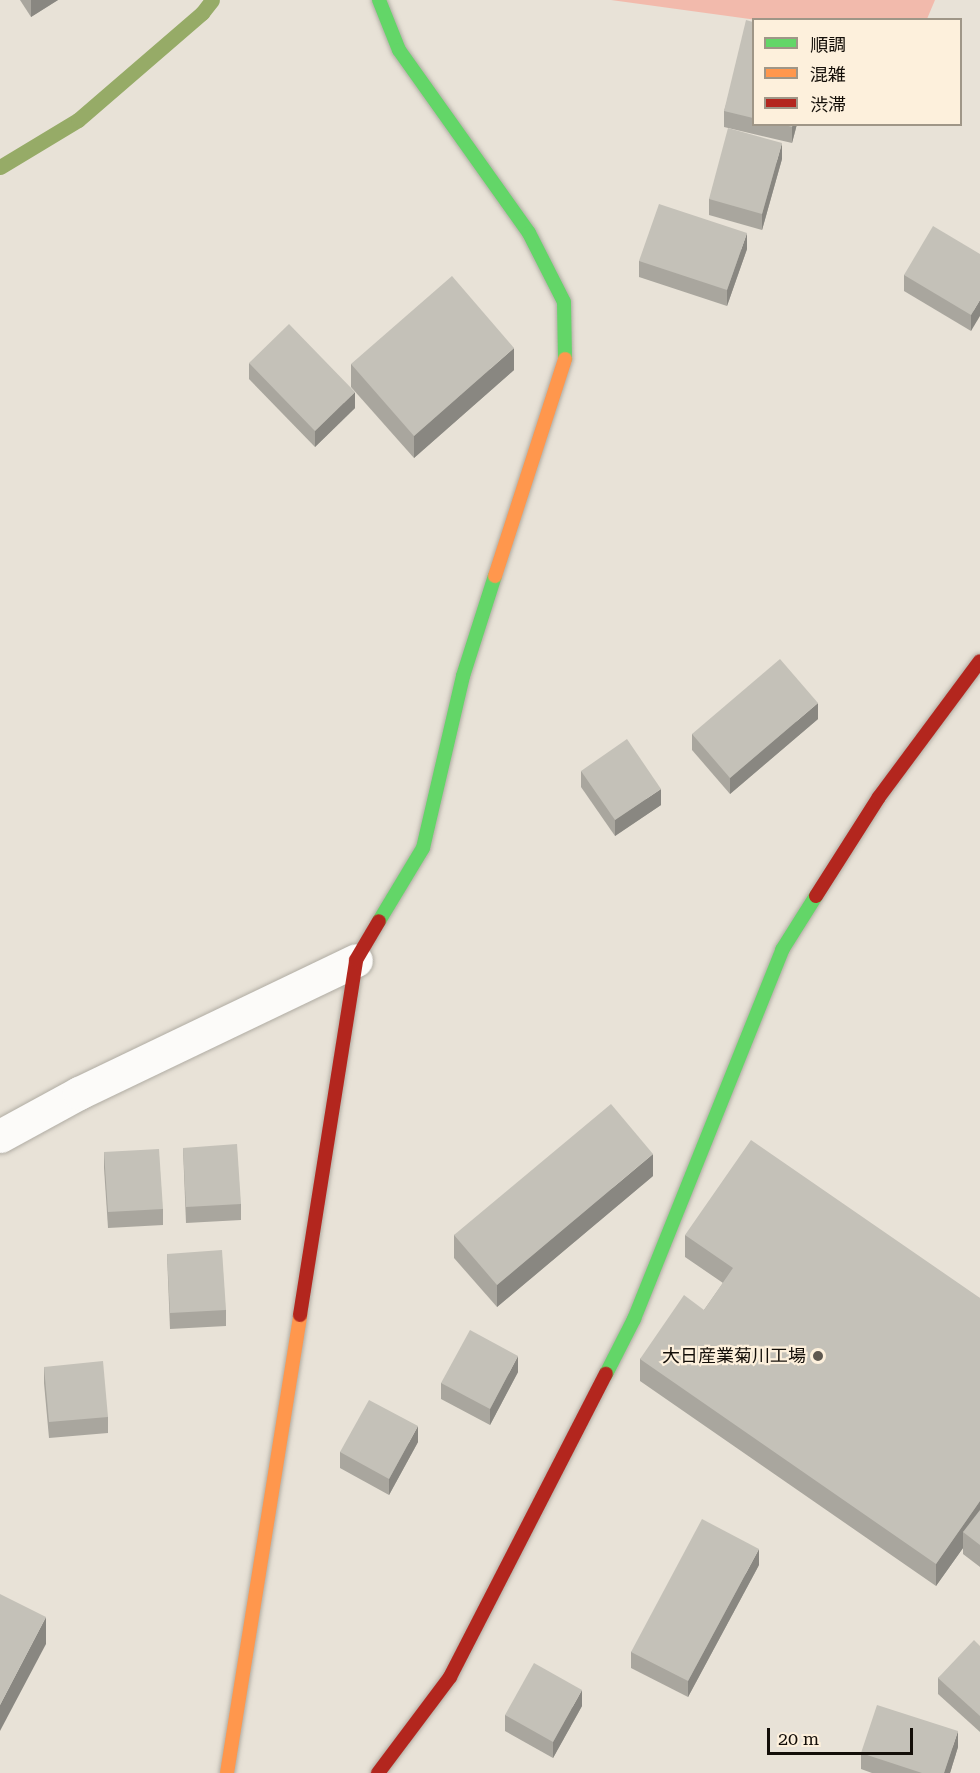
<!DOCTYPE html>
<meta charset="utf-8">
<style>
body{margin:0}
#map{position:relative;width:980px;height:1773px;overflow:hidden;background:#e8e2d7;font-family:"Roboto Serif","Noto Sans JP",serif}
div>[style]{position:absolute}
.green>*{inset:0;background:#f2baac}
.stream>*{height:15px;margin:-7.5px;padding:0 7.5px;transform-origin:7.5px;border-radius:7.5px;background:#96ab67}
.roads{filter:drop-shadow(0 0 2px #b0aca3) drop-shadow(0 0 2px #b0aca3)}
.street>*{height:33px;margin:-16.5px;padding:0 16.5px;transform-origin:16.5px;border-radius:16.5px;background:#fcfbf9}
.fast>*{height:14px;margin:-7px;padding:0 7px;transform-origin:7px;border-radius:7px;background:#63d668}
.slow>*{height:14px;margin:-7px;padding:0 7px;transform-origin:7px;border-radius:7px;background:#ff974d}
.jam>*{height:14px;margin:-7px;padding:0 7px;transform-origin:7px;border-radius:7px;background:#b3261e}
.wall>*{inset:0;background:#a9a69e}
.shaded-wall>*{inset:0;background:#898781}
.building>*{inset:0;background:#c4c1b8}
.dots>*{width:16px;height:16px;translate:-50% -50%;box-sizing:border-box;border:3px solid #fdf0dc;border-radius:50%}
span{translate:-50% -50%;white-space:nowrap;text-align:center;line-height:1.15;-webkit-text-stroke:4.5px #fdf0dc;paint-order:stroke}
.poi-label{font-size:18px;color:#130e08}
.right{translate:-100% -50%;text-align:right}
.legend{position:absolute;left:752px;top:18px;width:210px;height:108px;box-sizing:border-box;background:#fdf0dc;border:2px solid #9f9687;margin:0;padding:8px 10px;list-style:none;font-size:18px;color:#130e08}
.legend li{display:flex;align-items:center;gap:12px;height:30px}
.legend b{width:30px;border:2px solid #9f9687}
.scale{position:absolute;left:767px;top:1728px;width:146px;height:27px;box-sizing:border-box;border:3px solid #130e08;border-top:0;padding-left:8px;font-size:18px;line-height:21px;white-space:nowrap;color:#130e08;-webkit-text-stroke:4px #fdf0dc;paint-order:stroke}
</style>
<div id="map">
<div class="green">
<div style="clip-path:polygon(611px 0,935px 0,927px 19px,757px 20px)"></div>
</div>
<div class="stream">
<div style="left:0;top:167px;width:91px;rotate:-31.1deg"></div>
<div style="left:78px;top:120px;width:164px;rotate:-40.8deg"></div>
<div style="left:202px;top:13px;width:16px;rotate:-52deg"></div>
</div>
<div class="roads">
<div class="street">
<div style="left:0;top:1136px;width:90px;rotate:-28.6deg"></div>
<div style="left:79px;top:1093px;width:307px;rotate:-25.6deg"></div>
</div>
<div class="fast">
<div style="left:379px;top:0;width:54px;rotate:68.2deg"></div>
<div style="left:399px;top:50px;width:224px;rotate:54.6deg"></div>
<div style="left:529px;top:233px;width:77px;rotate:63.1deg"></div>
<div style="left:564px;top:302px;width:57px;rotate:89deg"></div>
<div style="left:379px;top:921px;width:85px;rotate:-58.9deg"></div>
<div style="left:423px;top:848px;width:177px;rotate:-76.9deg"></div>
<div style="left:463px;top:676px;width:105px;rotate:-72.3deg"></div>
<div style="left:606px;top:1374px;width:62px;rotate:-63deg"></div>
<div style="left:634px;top:1319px;width:398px;rotate:-68.1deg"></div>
<div style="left:782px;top:950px;width:64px;rotate:-57.8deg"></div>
</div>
<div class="slow">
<div style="left:495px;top:576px;width:228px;rotate:-72.1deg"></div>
<div style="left:227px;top:1773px;width:464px;rotate:-80.9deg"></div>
</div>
<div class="jam">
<div style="left:816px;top:896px;width:117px;rotate:-57.5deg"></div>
<div style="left:879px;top:797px;width:169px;rotate:-53.4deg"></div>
<div style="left:300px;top:1315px;width:359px;rotate:-81deg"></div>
<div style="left:356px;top:960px;width:45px;rotate:-59.5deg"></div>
<div style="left:378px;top:1773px;width:120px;rotate:-53.1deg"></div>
<div style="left:450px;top:1677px;width:341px;rotate:-62.8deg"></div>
</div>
</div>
<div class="wall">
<div style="clip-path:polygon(20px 0,58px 0,31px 17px)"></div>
<div style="clip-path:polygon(753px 22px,753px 124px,797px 124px,792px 143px,724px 127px,724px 111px)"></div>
<div style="clip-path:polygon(782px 159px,762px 230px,709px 215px,709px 199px)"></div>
<div style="clip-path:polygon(747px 249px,727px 306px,639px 277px,639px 261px)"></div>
<div style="clip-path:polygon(980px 254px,971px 331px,904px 291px,904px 275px)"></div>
<div style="clip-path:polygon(249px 363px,355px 408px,315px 447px,249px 379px)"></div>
<div style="clip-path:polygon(351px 364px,514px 370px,414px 458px,351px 387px)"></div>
<div style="clip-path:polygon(818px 719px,730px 794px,692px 750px,692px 734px)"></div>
<div style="clip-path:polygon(581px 771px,661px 805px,615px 836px,581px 787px)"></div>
<div style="clip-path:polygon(183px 1148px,241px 1204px,241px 1220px,186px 1223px)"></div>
<div style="clip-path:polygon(104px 1152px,163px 1209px,163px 1225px,108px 1228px,104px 1168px)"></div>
<div style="clip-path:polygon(653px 1176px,497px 1307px,454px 1258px,454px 1235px)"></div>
<div style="clip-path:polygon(685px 1235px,980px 1298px,980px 1567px,963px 1554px,963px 1548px,936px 1586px,640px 1381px,640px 1359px,704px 1310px,723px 1283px,685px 1257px)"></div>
<div style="clip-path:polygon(167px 1254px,226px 1310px,226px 1326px,170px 1329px)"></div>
<div style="clip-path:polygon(44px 1367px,108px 1417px,108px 1433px,49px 1438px,44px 1383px)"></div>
<div style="clip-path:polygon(518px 1372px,490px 1425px,441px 1399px,441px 1383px)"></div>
<div style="clip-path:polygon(418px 1442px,389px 1495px,340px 1468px,340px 1452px)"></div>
<div style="clip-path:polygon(759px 1565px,688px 1697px,631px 1668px,631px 1652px)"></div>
<div style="clip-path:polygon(980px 1646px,980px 1732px,938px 1694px,938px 1678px)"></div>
<div style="clip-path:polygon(582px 1706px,553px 1758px,505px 1731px,505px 1715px)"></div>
<div style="clip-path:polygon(958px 1747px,950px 1773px,872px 1773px,861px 1769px,861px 1753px)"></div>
</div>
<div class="shaded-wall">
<div style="clip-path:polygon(31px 0,58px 0,31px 17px)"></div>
<div style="clip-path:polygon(793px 124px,797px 124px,792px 143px,792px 127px)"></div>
<div style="clip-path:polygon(782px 143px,782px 159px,762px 230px,762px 214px)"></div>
<div style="clip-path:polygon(747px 233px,747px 249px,727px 306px,727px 290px)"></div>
<div style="clip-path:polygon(980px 300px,980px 316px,971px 331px,971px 315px)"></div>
<div style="clip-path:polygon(514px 348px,514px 370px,414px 458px,414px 436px)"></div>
<div style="clip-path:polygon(355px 392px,355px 408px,315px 447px,315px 431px)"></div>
<div style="clip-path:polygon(818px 703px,818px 719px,730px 794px,730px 778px)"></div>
<div style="clip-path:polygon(661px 789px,661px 805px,615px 836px,615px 820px)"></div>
<div style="clip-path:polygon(653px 1154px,653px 1176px,497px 1307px,497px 1285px)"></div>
<div style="clip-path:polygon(518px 1356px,518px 1372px,490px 1425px,490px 1409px)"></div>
<div style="clip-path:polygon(418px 1426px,418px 1442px,389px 1495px,389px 1479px)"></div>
<div style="clip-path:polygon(980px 1501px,980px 1523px,963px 1532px,963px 1548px,936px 1586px,936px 1564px)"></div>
<div style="clip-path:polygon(759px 1549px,759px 1565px,688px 1697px,688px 1681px)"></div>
<div style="clip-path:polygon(46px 1617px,46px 1644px,0 1731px,0 1705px)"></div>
<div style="clip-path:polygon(582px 1690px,582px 1706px,553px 1758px,553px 1742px)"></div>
<div style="clip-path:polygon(958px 1731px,958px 1747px,950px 1773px,944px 1773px)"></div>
</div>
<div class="building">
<div style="clip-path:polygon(746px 20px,753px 22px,753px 118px,724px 111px)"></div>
<div style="clip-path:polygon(782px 124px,793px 124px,792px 127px)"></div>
<div style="clip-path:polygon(728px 128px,782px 143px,762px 214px,709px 199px)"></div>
<div style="clip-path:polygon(659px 204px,747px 233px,727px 290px,639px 261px)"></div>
<div style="clip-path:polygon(933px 226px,980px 254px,980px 300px,971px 315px,904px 275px)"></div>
<div style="clip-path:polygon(452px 276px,514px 348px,414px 436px,351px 364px)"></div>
<div style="clip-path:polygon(289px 324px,355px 392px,315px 431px,249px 363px)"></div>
<div style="clip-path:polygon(780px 659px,818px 703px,730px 778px,692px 734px)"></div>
<div style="clip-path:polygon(627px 739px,661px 789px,615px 820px,581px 771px)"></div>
<div style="clip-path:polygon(611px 1104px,653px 1154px,497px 1285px,454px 1235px)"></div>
<div style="clip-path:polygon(751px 1140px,980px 1298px,980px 1501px,936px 1564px,640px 1359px,684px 1295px,704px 1310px,733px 1268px,685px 1235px)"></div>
<div style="clip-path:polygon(237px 1144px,241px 1204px,186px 1207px,183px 1148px)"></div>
<div style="clip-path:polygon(159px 1149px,163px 1209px,108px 1212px,104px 1152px)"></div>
<div style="clip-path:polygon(222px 1250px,226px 1310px,170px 1313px,167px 1254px)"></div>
<div style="clip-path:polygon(470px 1330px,518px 1356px,490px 1409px,441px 1383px)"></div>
<div style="clip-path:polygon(103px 1361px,108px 1417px,49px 1422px,44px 1367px)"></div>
<div style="clip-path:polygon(369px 1400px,418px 1426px,389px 1479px,340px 1452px)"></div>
<div style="clip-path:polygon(980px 1510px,980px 1545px,963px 1532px)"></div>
<div style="clip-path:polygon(702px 1519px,759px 1549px,688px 1681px,631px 1652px)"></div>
<div style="clip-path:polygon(0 1594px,46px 1617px,0 1705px)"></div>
<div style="clip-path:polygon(974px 1640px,980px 1646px,980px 1716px,938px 1678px)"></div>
<div style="clip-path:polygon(534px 1663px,582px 1690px,553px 1742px,505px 1715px)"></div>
<div style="clip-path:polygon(877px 1705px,958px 1731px,944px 1773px,922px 1773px,861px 1753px)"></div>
</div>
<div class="dots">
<div style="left:818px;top:1356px;background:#5e5850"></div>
</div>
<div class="poi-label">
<span class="right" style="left:806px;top:1356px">大日産業菊川工場</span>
</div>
<ul class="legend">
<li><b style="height:8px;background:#63d668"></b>順調</li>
<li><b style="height:8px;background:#ff974d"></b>混雑</li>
<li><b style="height:8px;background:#b3261e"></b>渋滞</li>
</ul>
<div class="scale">20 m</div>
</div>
